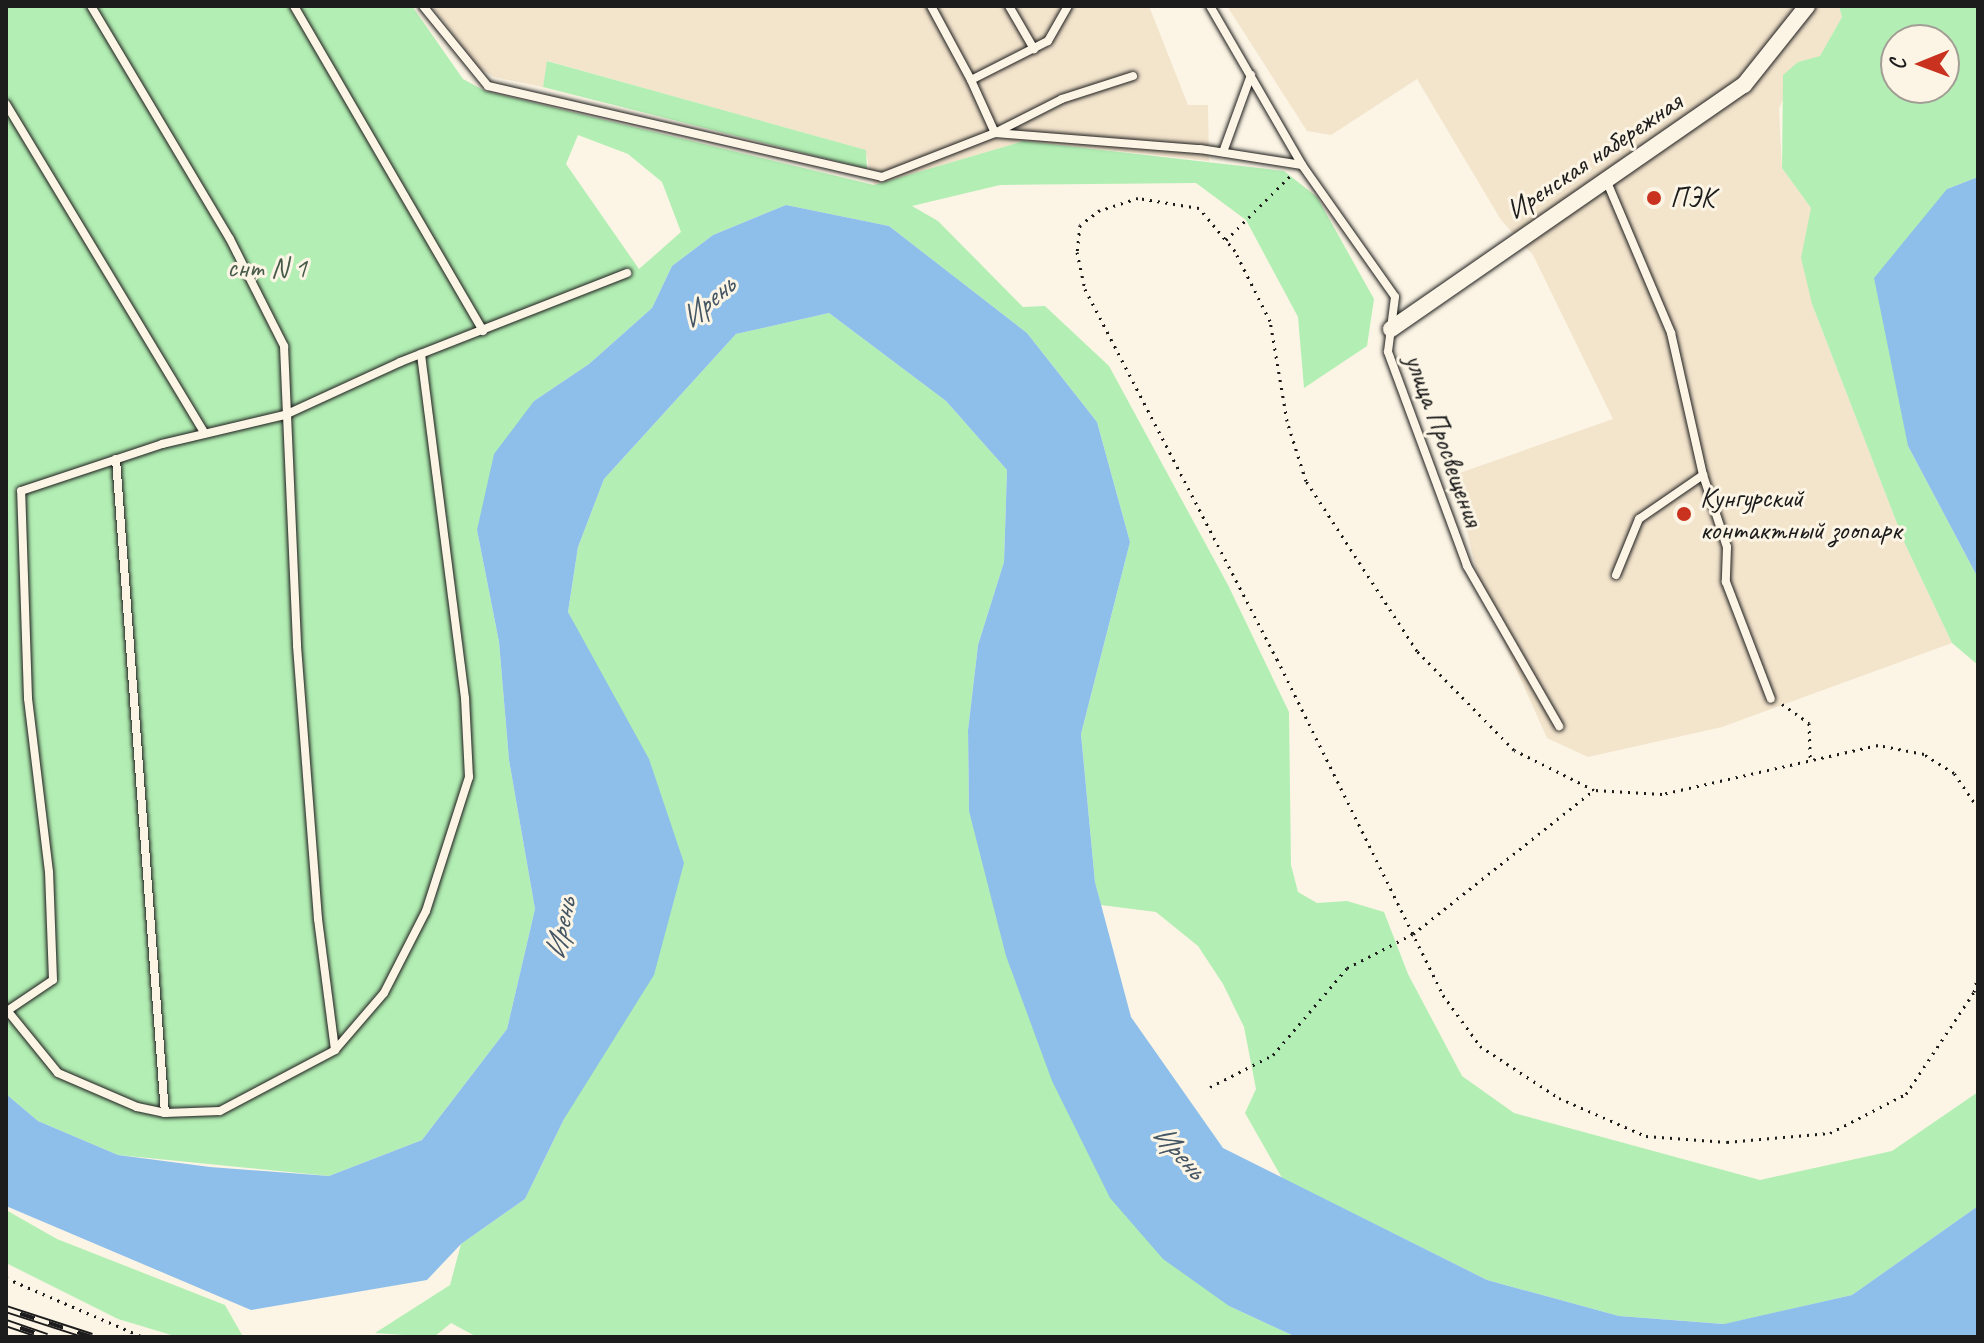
<!DOCTYPE html>
<meta charset="utf-8">
<style>
body{margin:0}
#map{position:relative;width:1984px;height:1343px;overflow:hidden;background:#fcf5e5;font-family:Caveat,sans-serif}
div>[style]{position:absolute}
.built>*{inset:0;background:#f3e4cc}
.green>*{inset:0;background:#b3efb4}
.water>*{inset:0;background:#8ebfea}
.path>*{height:3px;margin-top:-1.5px;transform-origin:0;background:repeating-linear-gradient(90deg,#1c1c1c 0 2px,transparent 0 8px)}
.roads{filter:drop-shadow(0 0 2px #1c1c1c) drop-shadow(0 0 2px #1c1c1c)}
.lane>*{height:8px;margin:-4px;padding:0 4px;transform-origin:4px;border-radius:4px;background:#fcf5e5}
.street>*{height:16px;margin:-8px;padding:0 8px;transform-origin:8px;border-radius:8px;background:#fcf5e5}
.rail>*{height:8px;margin-top:-4px;transform-origin:0;background:repeating-linear-gradient(90deg,#fcf5e5 0 15px,#1c1c1c 0 30px);box-sizing:border-box;border-block:2px solid #1c1c1c}
.dots>*{width:22px;height:22px;translate:-50% -50%;box-sizing:border-box;border:4px solid #fcf5e5;border-radius:50%}
span{translate:-50% -50%;white-space:nowrap;text-align:center;line-height:1.15;-webkit-text-stroke:6px #fcf5e5;paint-order:stroke}
.street-label{font-size:28px;color:#1c1c1c}
.poi-label{font-size:28px;color:#1c1c1c}
.left{translate:0 -50%;text-align:left}
.park-label{font-size:28px;color:#495b4a}
.water-label{font-size:30px;color:#445564;font-style:italic}
.frame{position:absolute;inset:0;border:8px solid #1c1c1c;pointer-events:none}
.north{position:absolute;left:1880px;top:24px;width:80px;height:80px;box-sizing:border-box;background:#fcf5e5;border:2px solid #a29e95;border-radius:50%;rotate:269deg;font-size:22px;font-weight:700;line-height:32px;text-align:center;color:#1c1c1c}
.north::after{content:'';display:block;margin:auto;width:28px;height:36px;background:#c8321e;clip-path:polygon(50% 0,100% 100%,50% 72%,0 100%)}
</style>
<div id="map">
<div class="built">
<div style="clip-path:polygon(432px 6px,1149px 6px,1188px 105px,1208px 105px,1209px 161px,1024px 141px,874px 185px,865px 150px,548px 61px,543px 87px,494px 77px,478px 67px)"></div>
<div style="clip-path:polygon(1227px 6px,1839px 6px,1842px 17px,1820px 57px,1798px 62px,1779px 109px,1782px 168px,1811px 208px,1812px 304px,1905px 544px,1952px 643px,1722px 727px,1588px 757px,1547px 738px,1481px 591px,1454px 475px,1613px 419px,1533px 255px,1501px 220px,1417px 79px,1331px 135px,1307px 131px)"></div>
</div>
<div class="green">
<div style="clip-path:polygon(evenodd,6px 6px,412px 6px,463px 79px,485px 91px,874px 185px,1024px 141px,1284px 171px,1317px 197px,1374px 299px,1367px 346px,1304px 388px,1298px 317px,1246px 220px,1196px 183px,1000px 185px,912px 206px,938px 221px,1023px 307px,1045px 306px,1109px 366px,1228px 585px,1289px 712px,1291px 865px,1298px 892px,1317px 903px,1347px 901px,1384px 912px,1408px 974px,1462px 1076px,1514px 1113px,1760px 1180px,1892px 1151px,1978px 1092px,1978px 1206px,1852px 1295px,1725px 1324px,1619px 1316px,1487px 1280px,1282px 1178px,1245px 1113px,1256px 1089px,1244px 1027px,1223px 984px,1198px 946px,1156px 912px,1101px 905px,1095px 882px,1081px 734px,1130px 542px,1097px 422px,1027px 333px,889px 226px,786px 205px,713px 235px,672px 266px,652px 308px,589px 364px,534px 401px,477px 530px,499px 642px,509px 760px,535px 909px,507px 1029px,422px 1140px,329px 1176px,118px 1155px,38px 1121px,6px 1094px,6px 6px,578px 135px,628px 154px,662px 182px,681px 232px,639px 269px,566px 164px,578px 135px)"></div>
<div style="clip-path:polygon(evenodd,1839px 6px,1978px 6px,1978px 177px,1947px 189px,1908px 446px,1978px 578px,1978px 665px,1952px 643px,1905px 544px,1812px 304px,1801px 258px,1811px 208px,1782px 168px,1783px 75px,1798px 62px,1820px 56px,1842px 17px,1839px 6px,1896px 40px,1944px 40px,1944px 88px,1896px 88px,1896px 40px)"></div>
<div style="clip-path:polygon(547px 61px,866px 150px,867px 169px,543px 87px)"></div>
<div style="clip-path:polygon(829px 313px,946px 401px,1007px 470px,1004px 562px,978px 645px,968px 730px,969px 811px,1229px 1306px,1296px 1337px,477px 1337px,451px 1323px,434px 1337px,375px 1333px,450px 1285px,461px 1244px,525px 1199px,564px 1119px,595px 667px,568px 612px,578px 547px,604px 479px,736px 334px)"></div>
<div style="clip-path:polygon(6px 1210px,57px 1239px,225px 1305px,242px 1335px,178px 1337px,118px 1319px,6px 1263px)"></div>
</div>
<div class="water">
<div style="clip-path:polygon(1978px 177px,1978px 578px,1908px 446px,1874px 278px,1947px 189px)"></div>
<div style="clip-path:polygon(786px 205px,889px 226px,1027px 333px,1097px 422px,1130px 542px,1081px 734px,1095px 882px,1131px 1017px,1223px 1148px,1487px 1280px,1619px 1316px,1724px 1324px,1852px 1295px,1978px 1206px,1978px 1337px,1296px 1337px,1229px 1306px,1163px 1259px,1110px 1198px,1052px 1081px,1006px 956px,969px 811px,968px 730px,978px 645px,1004px 562px,1007px 470px,946px 401px,829px 313px,736px 334px,604px 479px,578px 547px,568px 612px,649px 759px,684px 863px,654px 975px,564px 1119px,525px 1199px,461px 1244px,427px 1280px,251px 1310px,6px 1206px,6px 1094px,38px 1121px,118px 1155px,210px 1167px,329px 1176px,422px 1140px,507px 1029px,535px 909px,509px 760px,499px 642px,477px 530px,494px 454px,534px 401px,589px 364px,652px 308px,672px 266px,713px 235px)"></div>
</div>
<div class="path">
<div style="left:1226px;top:240px;width:92px;rotate:-45deg"></div>
<div style="left:1782px;top:704px;width:33px;rotate:35deg"></div>
<div style="left:1809px;top:723px;width:35px;rotate:88deg"></div>
<div style="left:1978px;top:808px;width:42px;rotate:-124.4deg"></div>
<div style="left:1954px;top:773px;width:36px;rotate:-148deg"></div>
<div style="left:1924px;top:754px;width:47px;rotate:-168.9deg"></div>
<div style="left:1878px;top:745px;width:221px;rotate:167.2deg"></div>
<div style="left:1662px;top:794px;width:68px;rotate:-176.6deg"></div>
<div style="left:1594px;top:790px;width:89px;rotate:-153.4deg"></div>
<div style="left:1514px;top:750px;width:139px;rotate:-134.4deg"></div>
<div style="left:1417px;top:651px;width:203px;rotate:-123.1deg"></div>
<div style="left:1306px;top:481px;width:63px;rotate:-107.6deg"></div>
<div style="left:1287px;top:421px;width:101px;rotate:-99.6deg"></div>
<div style="left:1270px;top:321px;width:78px;rotate:-116.6deg"></div>
<div style="left:1235px;top:251px;width:56px;rotate:-129.9deg"></div>
<div style="left:1199px;top:208px;width:62px;rotate:-170.7deg"></div>
<div style="left:1138px;top:198px;width:40px;rotate:162deg"></div>
<div style="left:1100px;top:210px;width:25px;rotate:143deg"></div>
<div style="left:1080px;top:225px;width:27px;rotate:96deg"></div>
<div style="left:1077px;top:252px;width:38px;rotate:78deg"></div>
<div style="left:1085px;top:289px;width:417px;rotate:62.6deg"></div>
<div style="left:1277px;top:659px;width:375px;rotate:63.7deg"></div>
<div style="left:1443px;top:995px;width:63px;rotate:54deg"></div>
<div style="left:1480px;top:1046px;width:95px;rotate:33.4deg"></div>
<div style="left:1559px;top:1098px;width:95px;rotate:23.6deg"></div>
<div style="left:1646px;top:1136px;width:81px;rotate:4.2deg"></div>
<div style="left:1727px;top:1142px;width:103px;rotate:-5deg"></div>
<div style="left:1830px;top:1133px;width:85px;rotate:-27.2deg"></div>
<div style="left:1906px;top:1094px;width:123px;rotate:-56.3deg"></div>
<div style="left:1974px;top:992px;width:18px;rotate:-77deg"></div>
<div style="left:1210px;top:1087px;width:71px;rotate:-26.9deg"></div>
<div style="left:1273px;top:1055px;width:114px;rotate:-49.6deg"></div>
<div style="left:1347px;top:968px;width:74px;rotate:-27.3deg"></div>
<div style="left:1413px;top:934px;width:231px;rotate:-38.5deg"></div>
<div style="left:6px;top:1278px;width:149px;rotate:23.3deg"></div>
</div>
<div class="roads">
<div class="lane">
<div style="left:91px;top:6px;width:271px;rotate:59.2deg"></div>
<div style="left:230px;top:239px;width:120px;rotate:63.2deg"></div>
<div style="left:284px;top:346px;width:300px;rotate:87.5deg"></div>
<div style="left:297px;top:646px;width:274px;rotate:85.6deg"></div>
<div style="left:318px;top:919px;width:132px;rotate:82.6deg"></div>
<div style="left:294px;top:6px;width:376px;rotate:59.8deg"></div>
<div style="left:423px;top:6px;width:103px;rotate:50.9deg"></div>
<div style="left:488px;top:86px;width:404px;rotate:13deg"></div>
<div style="left:882px;top:177px;width:121px;rotate:-21.3deg"></div>
<div style="left:995px;top:133px;width:58px;rotate:-114.4deg"></div>
<div style="left:971px;top:80px;width:86px;rotate:-26.9deg"></div>
<div style="left:1048px;top:41px;width:40px;rotate:-60.3deg"></div>
<div style="left:931px;top:6px;width:84px;rotate:61.6deg"></div>
<div style="left:1009px;top:6px;width:50px;rotate:59.8deg"></div>
<div style="left:1210px;top:6px;width:184px;rotate:59.9deg"></div>
<div style="left:1302px;top:165px;width:161px;rotate:54.8deg"></div>
<div style="left:1395px;top:297px;width:55px;rotate:97.3deg"></div>
<div style="left:1388px;top:352px;width:228px;rotate:69.7deg"></div>
<div style="left:1467px;top:566px;width:185px;rotate:60.1deg"></div>
<div style="left:1133px;top:76px;width:75px;rotate:162.1deg"></div>
<div style="left:1062px;top:99px;width:75px;rotate:153.1deg"></div>
<div style="left:995px;top:133px;width:206px;rotate:4.5deg"></div>
<div style="left:1200px;top:149px;width:103px;rotate:8.9deg"></div>
<div style="left:6px;top:104px;width:385px;rotate:58.9deg"></div>
<div style="left:1223px;top:152px;width:82px;rotate:-70deg"></div>
<div style="left:1607px;top:182px;width:164px;rotate:67deg"></div>
<div style="left:1671px;top:333px;width:146px;rotate:77.3deg"></div>
<div style="left:1703px;top:475px;width:76px;rotate:71.6deg"></div>
<div style="left:1727px;top:547px;width:35px;rotate:92deg"></div>
<div style="left:1726px;top:582px;width:125px;rotate:69deg"></div>
<div style="left:116px;top:459px;width:656px;rotate:85.72deg"></div>
<div style="left:1616px;top:575px;width:61px;rotate:-67.7deg"></div>
<div style="left:1639px;top:519px;width:78px;rotate:-34.5deg"></div>
<div style="left:6px;top:1009px;width:82px;rotate:50.9deg"></div>
<div style="left:58px;top:1073px;width:86px;rotate:23.3deg"></div>
<div style="left:137px;top:1107px;width:29px;rotate:12deg"></div>
<div style="left:165px;top:1113px;width:55px;rotate:-2.1deg"></div>
<div style="left:220px;top:1111px;width:130px;rotate:-27.9deg"></div>
<div style="left:335px;top:1050px;width:75px;rotate:-49.3deg"></div>
<div style="left:384px;top:993px;width:92px;rotate:-62.9deg"></div>
<div style="left:426px;top:911px;width:141px;rotate:-72.2deg"></div>
<div style="left:469px;top:777px;width:79px;rotate:-92.9deg"></div>
<div style="left:465px;top:698px;width:347px;rotate:-97.3deg"></div>
<div style="left:7px;top:1011px;width:55px;rotate:-34deg"></div>
<div style="left:53px;top:980px;width:108px;rotate:-92.1deg"></div>
<div style="left:49px;top:872px;width:175px;rotate:-96.9deg"></div>
<div style="left:28px;top:698px;width:207px;rotate:-91.9deg"></div>
<div style="left:21px;top:491px;width:149px;rotate:-18.4deg"></div>
<div style="left:162px;top:444px;width:126px;rotate:-13.3deg"></div>
<div style="left:285px;top:415px;width:127px;rotate:-24.7deg"></div>
<div style="left:400px;top:362px;width:244px;rotate:-21.4deg"></div>
</div>
<div class="street">
<div style="left:1391px;top:329px;width:429px;rotate:-34.7deg"></div>
<div style="left:1744px;top:85px;width:101px;rotate:-51.4deg"></div>
</div>
</div>
<div class="rail">
<div style="left:6px;top:1309px;width:90px;rotate:18deg"></div>
<div style="left:6px;top:1323px;width:43px;rotate:18.9deg"></div>
</div>
<div class="dots">
<div style="left:1654px;top:198px;background:#c8321e"></div>
<div style="left:1684px;top:514px;background:#c8321e"></div>
</div>
<div class="street-label">
<span style="left:1594px;top:156px;rotate:-34deg">Иренская набережная</span>
<span style="left:1444px;top:440px;rotate:70deg">улица Просвещения</span>
</div>
<div class="poi-label">
<span class="left" style="left:1670px;top:198px">ПЭК</span>
<span class="left" style="left:1700px;top:514px">Кунгурский<br>контактный зоопарк</span>
</div>
<div class="park-label">
<span style="left:267px;top:268px">снт N 1</span>
</div>
<div class="water-label">
<span style="left:707px;top:302px;rotate:-42deg">Ирень</span>
<span style="left:560px;top:929px;rotate:-79deg">Ирень</span>
<span style="left:1179px;top:1151px;rotate:47deg">Ирень</span>
</div>
<div class="frame"></div>
<div class="north">С</div>
</div>
